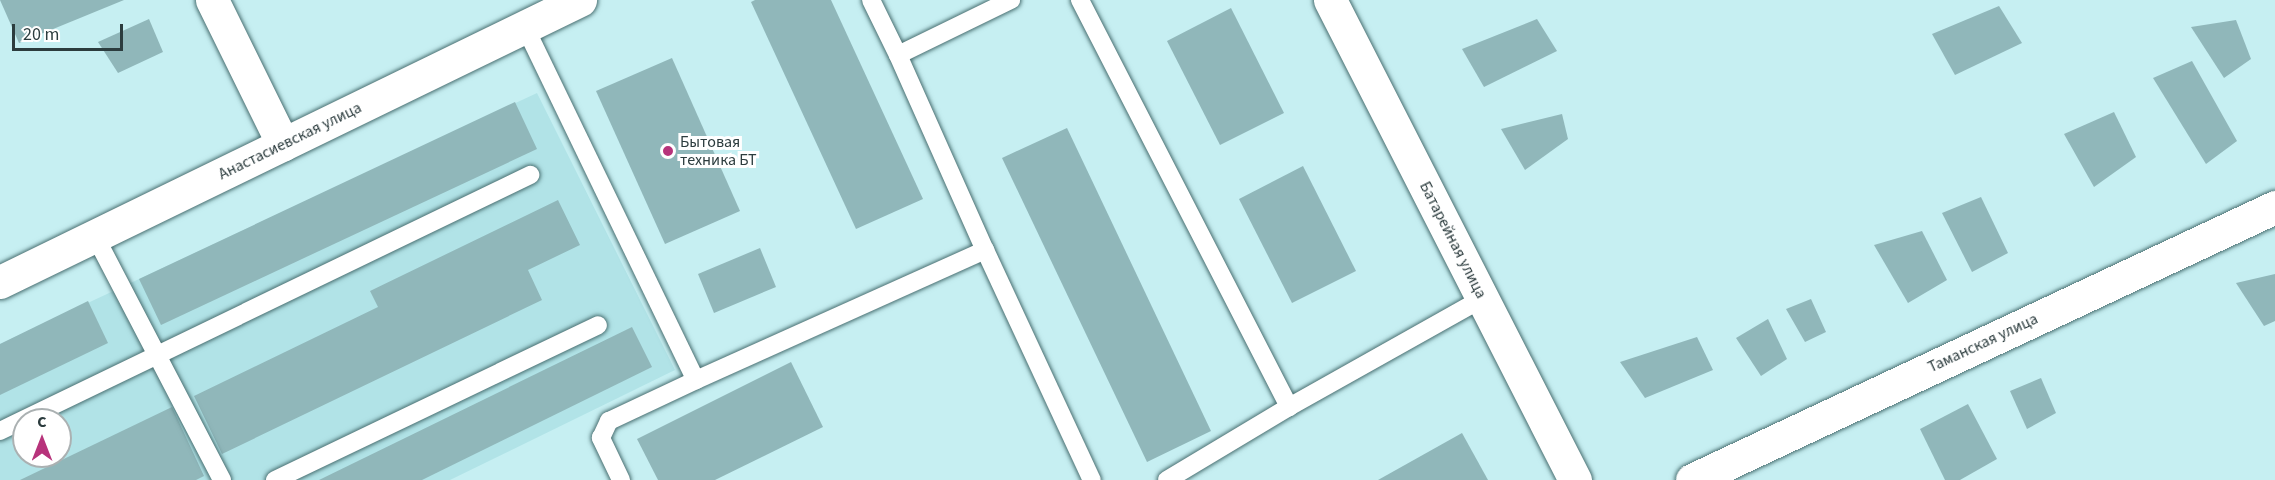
<!DOCTYPE html>
<meta charset="utf-8">
<style>
body{margin:0}
#map{position:relative;width:2275px;height:480px;overflow:hidden;background:#c6eff2;font-family:"Source Sans 3",sans-serif}
div>[style]{position:absolute}
.built>*{inset:0;background:#b1e3e7}
.building>*{inset:0;background:#90b7ba}
.roads{filter:drop-shadow(0 0 2px #496f71) drop-shadow(0 0 2px #496f71)}
.service>*{height:18px;margin:-9px;padding:0 9px;transform-origin:9px;border-radius:9px;background:#fff}
.minor>*{height:33px;margin:-16.5px;padding:0 16.5px;transform-origin:16.5px;border-radius:16.5px;background:#fff}
.tertiary>*{height:33px;margin:-16.5px;padding:0 16.5px;transform-origin:16.5px;border-radius:16.5px;background:#fff}
.dots>*{width:16px;height:16px;translate:-50% -50%;box-sizing:border-box;border:3px solid #fff;border-radius:50%}
span{translate:-50% -50%;white-space:nowrap;text-align:center;line-height:1.15;-webkit-text-stroke:6px #fff;paint-order:stroke}
.street-label{font-size:16px;color:#2c3c3e}
.poi-label{font-size:16px;color:#2c3c3e}
.left{translate:0 -50%;text-align:left}
.north{position:absolute;left:12px;top:408px;width:60px;height:60px;box-sizing:border-box;background:#fff;border:2px solid #abb1b2;border-radius:50%;rotate:0deg;font-size:16px;font-weight:700;line-height:24px;text-align:center;color:#2c3c3e}
.north::after{content:'';display:block;margin:auto;width:21px;height:27px;background:#b7337b;clip-path:polygon(50% 0,100% 100%,50% 72%,0 100%)}
.scale{position:absolute;left:12px;top:24px;width:111px;height:27px;box-sizing:border-box;border:3px solid #2c3c3e;border-top:0;padding-left:8px;font-size:18px;line-height:21px;white-space:nowrap;color:#2c3c3e;-webkit-text-stroke:4px #fff;paint-order:stroke}
</style>
<div id="map">
<div class="built">
<div style="clip-path:polygon(evenodd,537px 93px,675px 370px,450px 480px,0 480px,0 344px,537px 93px,24px 420px,60px 420px,60px 456px,24px 456px,24px 420px)"></div>
</div>
<div class="building">
<div style="clip-path:polygon(0 0,124px 0,19px 43px)"></div>
<div style="clip-path:polygon(755px 0,831px 0,923px 199px,856px 229px,751px 2px)"></div>
<div style="clip-path:polygon(1999px 6px,2022px 43px,1955px 75px,1932px 34px)"></div>
<div style="clip-path:polygon(1231px 8px,1284px 113px,1220px 145px,1167px 41px)"></div>
<div style="clip-path:polygon(149px 19px,163px 52px,118px 73px,98px 42px)"></div>
<div style="clip-path:polygon(1537px 19px,1557px 51px,1484px 87px,1462px 49px)"></div>
<div style="clip-path:polygon(2236px 20px,2251px 59px,2224px 78px,2191px 27px)"></div>
<div style="clip-path:polygon(672px 58px,740px 211px,665px 244px,596px 91px)"></div>
<div style="clip-path:polygon(2192px 61px,2237px 141px,2206px 164px,2153px 78px)"></div>
<div style="clip-path:polygon(515px 102px,537px 149px,161px 325px,139px 279px)"></div>
<div style="clip-path:polygon(2114px 112px,2136px 157px,2094px 187px,2064px 134px)"></div>
<div style="clip-path:polygon(1562px 114px,1568px 139px,1525px 170px,1501px 129px)"></div>
<div style="clip-path:polygon(1067px 128px,1211px 431px,1147px 462px,1002px 158px)"></div>
<div style="clip-path:polygon(1303px 166px,1356px 271px,1292px 303px,1239px 199px)"></div>
<div style="clip-path:polygon(1981px 197px,2008px 253px,1972px 272px,1942px 213px)"></div>
<div style="clip-path:polygon(558px 200px,580px 245px,528px 270px,542px 300px,222px 454px,194px 396px,378px 307px,370px 291px)"></div>
<div style="clip-path:polygon(1922px 231px,1947px 280px,1908px 303px,1874px 245px)"></div>
<div style="clip-path:polygon(760px 248px,776px 287px,714px 313px,698px 274px)"></div>
<div style="clip-path:polygon(2275px 274px,2275px 321px,2264px 326px,2236px 283px)"></div>
<div style="clip-path:polygon(1811px 299px,1826px 332px,1805px 342px,1786px 309px)"></div>
<div style="clip-path:polygon(88px 301px,108px 343px,0 395px,0 344px)"></div>
<div style="clip-path:polygon(1768px 319px,1787px 359px,1761px 376px,1736px 338px)"></div>
<div style="clip-path:polygon(632px 327px,652px 367px,422px 480px,319px 480px)"></div>
<div style="clip-path:polygon(1697px 337px,1713px 370px,1645px 398px,1620px 362px)"></div>
<div style="clip-path:polygon(791px 362px,823px 427px,715px 480px,658px 480px,637px 439px)"></div>
<div style="clip-path:polygon(2041px 378px,2056px 413px,2027px 429px,2010px 391px)"></div>
<div style="clip-path:polygon(1968px 404px,1997px 459px,1960px 480px,1945px 480px,1920px 429px)"></div>
<div style="clip-path:polygon(172px 407px,204px 476px,196px 480px,20px 480px)"></div>
<div style="clip-path:polygon(1462px 433px,1488px 480px,1378px 480px)"></div>
</div>
<div class="roads">
<div class="service">
<div style="left:871px;top:0;width:61px;rotate:63.9deg"></div>
<div style="left:898px;top:55px;width:214px;rotate:66deg"></div>
<div style="left:1080px;top:0;width:458px;rotate:62.8deg"></div>
<div style="left:525px;top:27px;width:392px;rotate:64.2deg"></div>
<div style="left:696px;top:380px;width:317px;rotate:-24.2deg"></div>
<div style="left:985px;top:250px;width:254px;rotate:65.1deg"></div>
<div style="left:898px;top:55px;width:126px;rotate:-26deg"></div>
<div style="left:95px;top:236px;width:275px;rotate:62.5deg"></div>
<div style="left:0;top:431px;width:589px;rotate:-25.78deg"></div>
<div style="left:275px;top:480px;width:358px;rotate:-25.6deg"></div>
<div style="left:621px;top:480px;width:47px;rotate:-115.5deg"></div>
<div style="left:601px;top:438px;width:19px;rotate:-65deg"></div>
<div style="left:609px;top:421px;width:96px;rotate:-25.2deg"></div>
<div style="left:1167px;top:480px;width:142px;rotate:-30.9deg"></div>
<div style="left:1289px;top:407px;width:223px;rotate:-29.3deg"></div>
</div>
<div class="minor">
<div style="left:212px;top:0;width:161px;rotate:63.8deg"></div>
<div style="left:1692px;top:480px;width:644px;rotate:-25.09deg"></div>
</div>
<div class="tertiary">
<div style="left:1330px;top:0;width:539px;rotate:62.96deg"></div>
<div style="left:0;top:282px;width:645px;rotate:-25.93deg"></div>
</div>
</div>
<div class="dots">
<div style="left:668px;top:151px;background:#b7337b"></div>
</div>
<div class="street-label">
<span style="left:290px;top:141px;rotate:-26deg">Анастасиевская улица</span>
<span style="left:1453px;top:240px;rotate:63deg">Батарейная улица</span>
<span style="left:1983px;top:343px;rotate:-25deg">Таманская улица</span>
</div>
<div class="poi-label">
<span class="left" style="left:680px;top:151px">Бытовая<br>техника БТ</span>
</div>
<div class="north">С</div>
<div class="scale">20 m</div>
</div>
